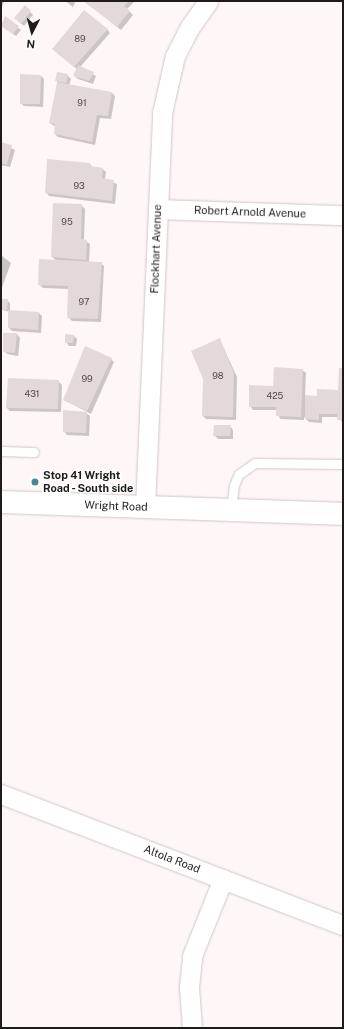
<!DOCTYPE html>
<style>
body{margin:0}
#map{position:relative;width:344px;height:1029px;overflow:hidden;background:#fff7f7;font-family:"Public Sans",sans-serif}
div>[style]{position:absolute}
.shadow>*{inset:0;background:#0003}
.building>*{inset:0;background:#e3d9d9}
.roads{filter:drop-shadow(0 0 1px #d0c6c7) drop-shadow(0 0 1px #d0c6c7)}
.service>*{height:9px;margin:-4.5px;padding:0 4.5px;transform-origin:4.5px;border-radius:4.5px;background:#fff}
.minor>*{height:19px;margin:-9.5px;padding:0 9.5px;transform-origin:9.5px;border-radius:9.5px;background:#fff}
.secondary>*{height:22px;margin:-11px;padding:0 11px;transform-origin:11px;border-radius:11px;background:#fff}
.dots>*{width:11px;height:11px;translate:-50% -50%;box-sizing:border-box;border:2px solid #fff;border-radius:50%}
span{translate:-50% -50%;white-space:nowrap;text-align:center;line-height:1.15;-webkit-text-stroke:3px #fff;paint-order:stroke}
.number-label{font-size:9px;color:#504a4a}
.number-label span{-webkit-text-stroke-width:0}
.street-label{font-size:11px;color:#1f1b1b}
.poi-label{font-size:11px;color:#1f1b1b;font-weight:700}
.left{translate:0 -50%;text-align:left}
.frame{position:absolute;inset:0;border:2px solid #1f1b1b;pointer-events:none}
.north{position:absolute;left:12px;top:12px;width:40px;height:40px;-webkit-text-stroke:3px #fff;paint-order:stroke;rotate:186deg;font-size:11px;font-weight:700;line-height:16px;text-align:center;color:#1f1b1b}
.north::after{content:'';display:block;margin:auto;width:14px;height:18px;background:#1f1b1b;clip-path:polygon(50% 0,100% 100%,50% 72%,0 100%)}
</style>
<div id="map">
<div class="shadow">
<div style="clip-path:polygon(1px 1px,5px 1px,2px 6px,1px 5px)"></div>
<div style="clip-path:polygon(65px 1px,73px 1px,75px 3px,73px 7px)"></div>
<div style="clip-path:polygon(85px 1px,135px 1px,127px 9px,133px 15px,121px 30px)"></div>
<div style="clip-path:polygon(25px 7px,33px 15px,24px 26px,18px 21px)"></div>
<div style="clip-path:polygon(5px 17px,21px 30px,16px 36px,1px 26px)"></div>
<div style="clip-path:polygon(107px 29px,110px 33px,80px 67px,96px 76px,93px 84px,78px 79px,74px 75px,77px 69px,57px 53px)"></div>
<div style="clip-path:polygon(67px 75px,71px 79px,69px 85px,112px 93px,115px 96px,111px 119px,100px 118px,95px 145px,58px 137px,55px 134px,56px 127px,50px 123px,58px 83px,56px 80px)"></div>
<div style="clip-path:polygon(41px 76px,44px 79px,43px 107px,24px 106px,21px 103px)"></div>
<div style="clip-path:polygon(1px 143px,15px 150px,10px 167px,1px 165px)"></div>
<div style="clip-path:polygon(90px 164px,93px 168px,103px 169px,106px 172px,105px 179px,117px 184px,115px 204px,49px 196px,46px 192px)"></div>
<div style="clip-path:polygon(81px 205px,85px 209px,84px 240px,90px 244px,89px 262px,101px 263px,104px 266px,101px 322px,72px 321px,68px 317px,69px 289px,43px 288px,39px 284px,56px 260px,52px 257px)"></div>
<div style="clip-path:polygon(1px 255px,11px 263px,1px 290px)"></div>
<div style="clip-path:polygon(7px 300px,10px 303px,10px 311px,39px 313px,42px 316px,41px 333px,12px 331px,9px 328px,9px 312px,1px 309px)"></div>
<div style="clip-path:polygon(17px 334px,20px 338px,18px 356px,7px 354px,4px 351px)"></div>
<div style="clip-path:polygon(74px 336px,77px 339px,76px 346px,69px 346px,66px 342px)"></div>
<div style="clip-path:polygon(220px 340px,237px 377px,236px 420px,206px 419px,203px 416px)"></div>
<div style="clip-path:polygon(111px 359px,114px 362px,91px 414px,64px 400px)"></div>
<div style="clip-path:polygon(343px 369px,343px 423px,338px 417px,322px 417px,322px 423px,309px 422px,304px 417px,304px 420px,280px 419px,277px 410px,253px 410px,250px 406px,274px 387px,302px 370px,306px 373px,305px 396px,318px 397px,339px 391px)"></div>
<div style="clip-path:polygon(58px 381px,62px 385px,61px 412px,10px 411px,7px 408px)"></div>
<div style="clip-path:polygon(86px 413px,90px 416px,89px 436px,67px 435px,64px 431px)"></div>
<div style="clip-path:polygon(230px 426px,233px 430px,233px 439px,218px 439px,214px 435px)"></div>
</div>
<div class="building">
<div style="clip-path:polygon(83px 1px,129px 1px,124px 6px,130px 11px,117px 27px)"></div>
<div style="clip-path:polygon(25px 5px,31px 11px,21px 24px,14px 18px)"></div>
<div style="clip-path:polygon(84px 10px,108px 29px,74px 67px,52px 49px)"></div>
<div style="clip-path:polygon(5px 16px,19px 26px,13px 34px,1px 26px)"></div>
<div style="clip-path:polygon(78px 65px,94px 72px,89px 81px,73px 76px)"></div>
<div style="clip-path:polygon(57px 72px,68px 74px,66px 83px,55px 81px)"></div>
<div style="clip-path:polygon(20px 74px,41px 75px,40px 104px,20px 104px)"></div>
<div style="clip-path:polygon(57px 82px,112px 92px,108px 116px,97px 115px,92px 142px,54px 134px,55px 124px,49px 123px)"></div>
<div style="clip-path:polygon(1px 142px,12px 145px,7px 165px,1px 163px)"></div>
<div style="clip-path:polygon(47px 159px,90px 163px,90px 166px,103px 168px,102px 178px,114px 180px,112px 201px,45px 193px)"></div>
<div style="clip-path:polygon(53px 203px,82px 204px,81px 239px,87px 240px,86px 260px,51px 257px)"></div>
<div style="clip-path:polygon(39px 259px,102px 262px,98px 319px,67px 318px,68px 286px,38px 285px)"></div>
<div style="clip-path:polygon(1px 299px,8px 299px,7px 310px,1px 309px)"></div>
<div style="clip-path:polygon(8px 310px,39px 312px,38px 330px,8px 328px)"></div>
<div style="clip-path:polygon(3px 333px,17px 333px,15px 353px,3px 352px)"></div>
<div style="clip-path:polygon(65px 334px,74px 335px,73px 343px,65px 343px)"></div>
<div style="clip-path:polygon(220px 338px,234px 373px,233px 417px,202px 416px,203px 379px,191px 351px)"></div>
<div style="clip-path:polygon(85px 346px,112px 358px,87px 411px,63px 400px)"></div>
<div style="clip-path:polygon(274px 367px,303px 369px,301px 417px,276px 416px,276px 407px,249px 407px,249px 385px,273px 386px)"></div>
<div style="clip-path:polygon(339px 368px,343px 368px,343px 420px,337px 420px,337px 414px,319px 414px,319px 420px,305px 419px,305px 395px,317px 396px,317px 389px,338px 390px)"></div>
<div style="clip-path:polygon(8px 378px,59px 380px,58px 409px,6px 408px)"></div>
<div style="clip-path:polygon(63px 410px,87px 412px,86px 433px,63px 432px)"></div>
<div style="clip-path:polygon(214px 425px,231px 425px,230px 436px,213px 436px)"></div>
</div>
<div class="roads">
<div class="service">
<div style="left:1px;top:451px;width:33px;rotate:2deg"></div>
<div style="left:231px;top:509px;width:24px;rotate:-83deg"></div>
<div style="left:234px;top:485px;width:12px;rotate:-66deg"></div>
<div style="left:239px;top:474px;width:19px;rotate:-35deg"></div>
<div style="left:255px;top:463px;width:88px;rotate:0.7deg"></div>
</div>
<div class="minor">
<div style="left:158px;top:209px;width:185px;rotate:1.9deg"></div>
<div style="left:145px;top:507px;width:394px;rotate:-87.5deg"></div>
<div style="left:162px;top:113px;width:58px;rotate:-77.2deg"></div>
<div style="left:175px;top:56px;width:33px;rotate:-63deg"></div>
<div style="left:190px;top:27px;width:32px;rotate:-55deg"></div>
<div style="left:1px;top:794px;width:366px;rotate:21deg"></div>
<div style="left:192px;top:1028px;width:41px;rotate:-94.2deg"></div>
<div style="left:189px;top:987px;width:31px;rotate:-84deg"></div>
<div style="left:192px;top:956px;width:83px;rotate:-68.1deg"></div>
</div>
<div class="secondary">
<div style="left:1px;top:502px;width:342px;rotate:2deg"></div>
</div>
</div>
<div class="dots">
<div style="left:35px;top:482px;background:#468799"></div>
</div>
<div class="number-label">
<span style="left:80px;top:39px">89</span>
<span style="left:82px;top:103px">91</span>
<span style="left:79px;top:186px">93</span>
<span style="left:67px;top:222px">95</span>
<span style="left:84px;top:302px">97</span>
<span style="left:218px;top:376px">98</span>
<span style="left:87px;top:379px">99</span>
<span style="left:32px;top:394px">431</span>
<span style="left:275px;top:396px">425</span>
</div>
<div class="street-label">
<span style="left:250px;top:212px;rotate:2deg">Robert Arnold Avenue</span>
<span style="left:156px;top:249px;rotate:-88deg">Flockhart Avenue</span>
<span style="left:116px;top:506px;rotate:2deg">Wright Road</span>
<span style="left:172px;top:859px;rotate:21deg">Altola Road</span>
</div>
<div class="poi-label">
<span class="left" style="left:43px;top:482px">Stop 41 Wright<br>Road - South side</span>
</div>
<div class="frame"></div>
<div class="north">N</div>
</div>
